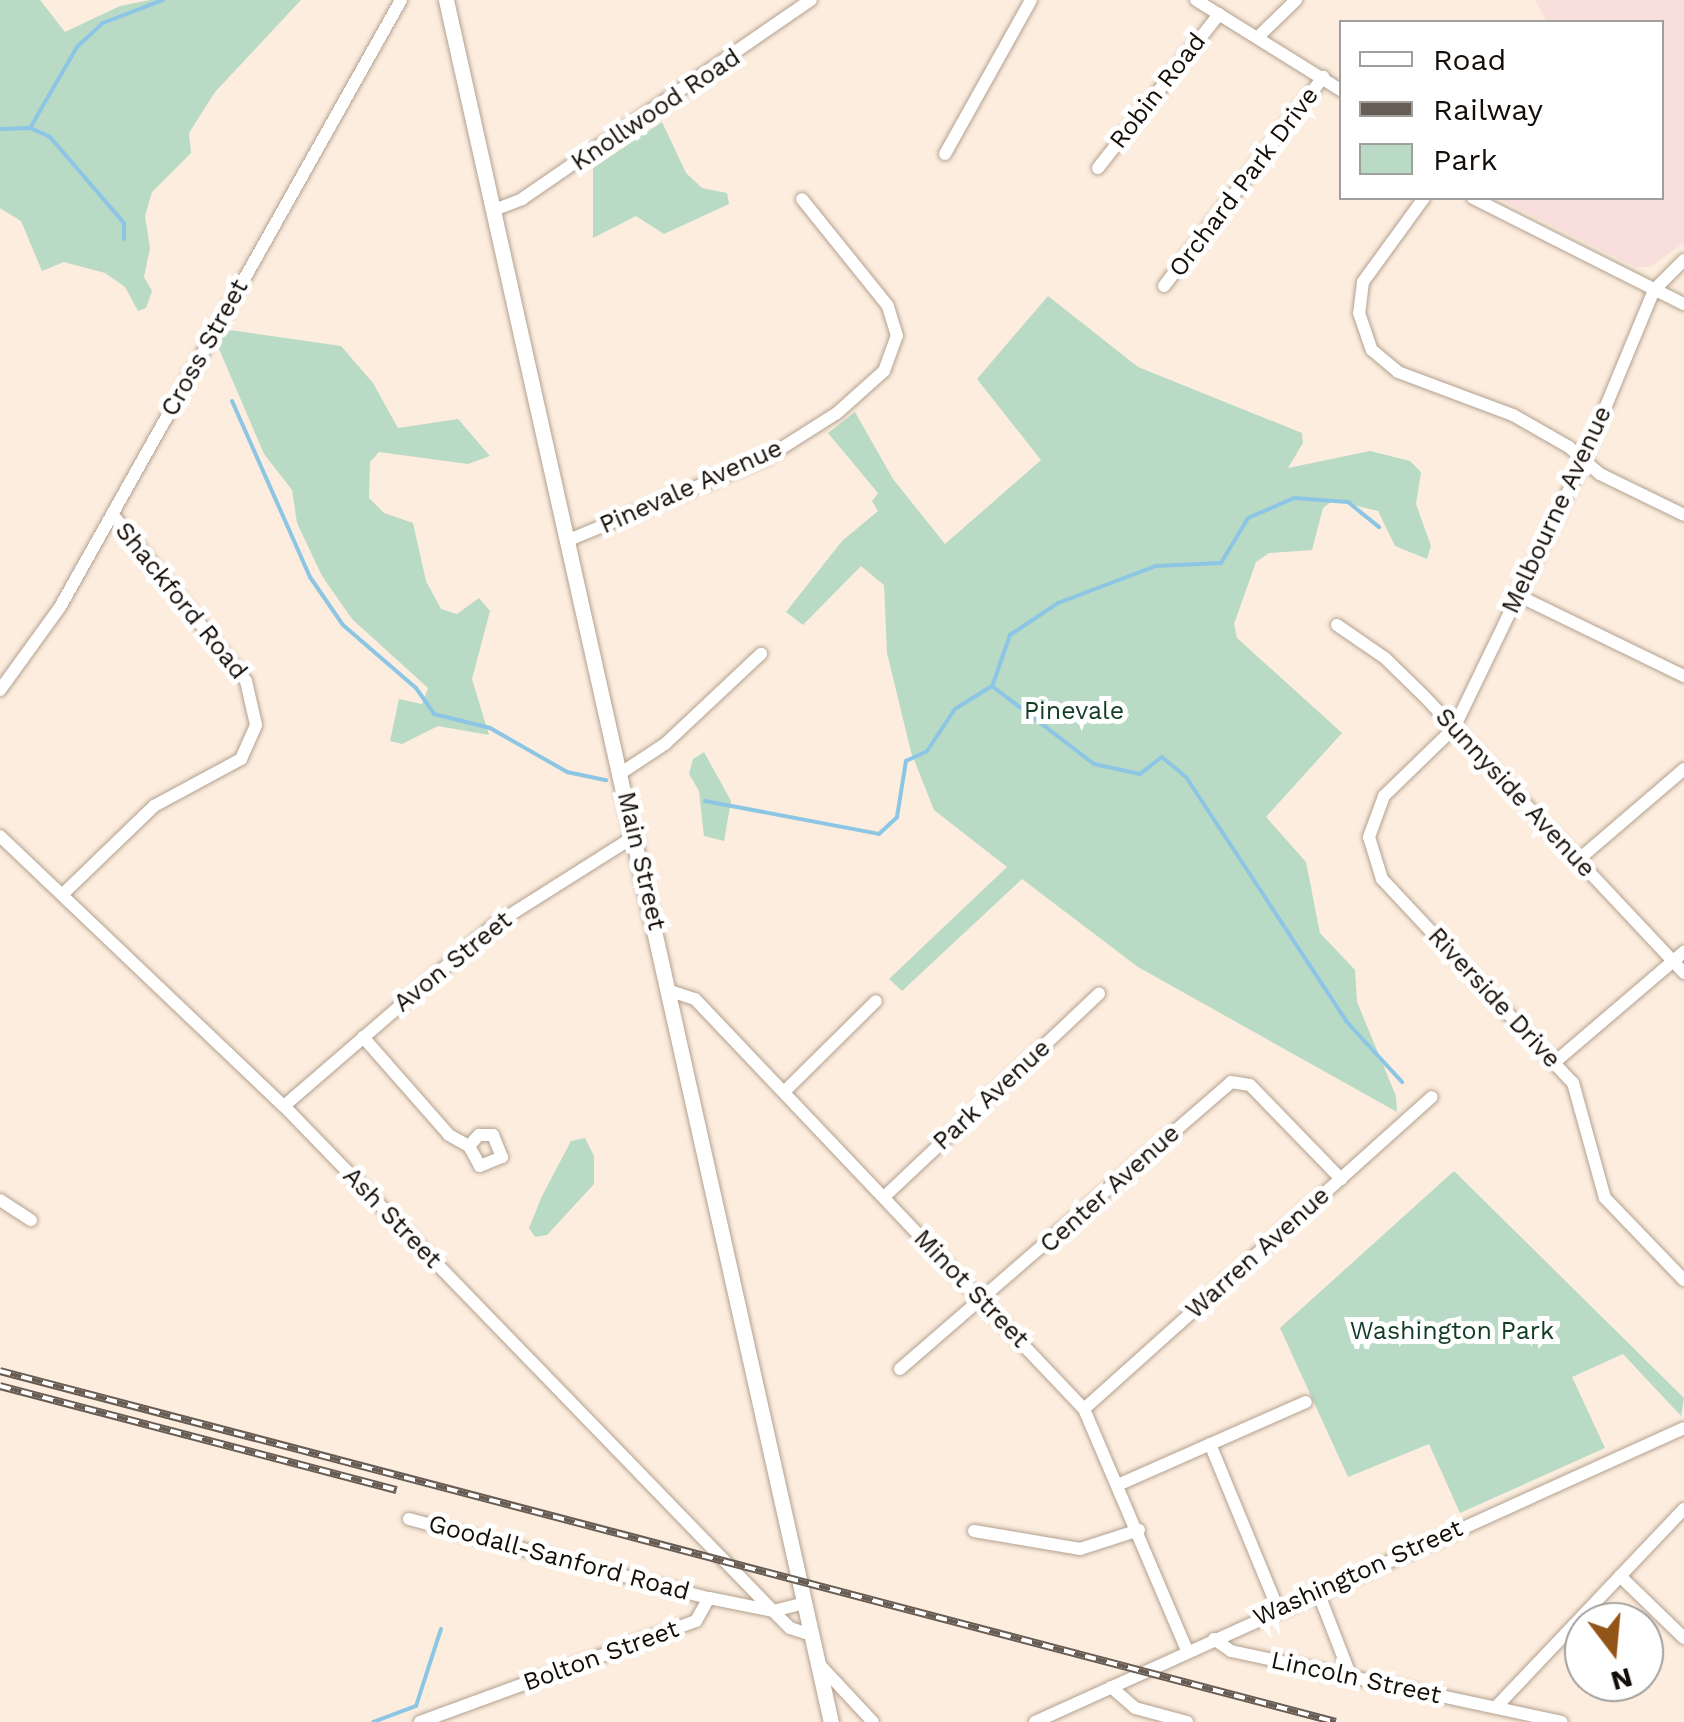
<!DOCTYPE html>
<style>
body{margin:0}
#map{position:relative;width:1684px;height:1722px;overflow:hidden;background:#fcedde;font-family:"Work Sans",sans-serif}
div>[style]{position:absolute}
.education>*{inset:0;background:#f9dfdb}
.green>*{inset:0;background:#b9dac5}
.stream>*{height:4px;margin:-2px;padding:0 2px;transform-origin:2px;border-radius:2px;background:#8dc6e4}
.roads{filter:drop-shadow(0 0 2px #b3a190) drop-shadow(0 0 2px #b3a190)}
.minor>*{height:12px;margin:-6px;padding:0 6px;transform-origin:6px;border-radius:6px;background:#fff}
.major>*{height:15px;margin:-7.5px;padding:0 7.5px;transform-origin:7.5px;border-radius:7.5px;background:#fff}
.rail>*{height:8px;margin-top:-4px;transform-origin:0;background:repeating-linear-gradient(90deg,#fff 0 11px,#675d54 0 22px);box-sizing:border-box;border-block:2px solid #675d54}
span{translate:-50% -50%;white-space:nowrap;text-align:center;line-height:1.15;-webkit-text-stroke:10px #fff;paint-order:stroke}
.street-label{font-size:25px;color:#140e08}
.park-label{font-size:25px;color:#123c27}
.legend{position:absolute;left:1339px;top:20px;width:325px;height:180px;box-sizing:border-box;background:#fff;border:2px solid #a19f9c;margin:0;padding:12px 18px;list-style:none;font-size:30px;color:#140e08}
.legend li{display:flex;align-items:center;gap:20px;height:50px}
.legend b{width:50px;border:2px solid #a19f9c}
.north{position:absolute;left:1564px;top:1602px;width:100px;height:100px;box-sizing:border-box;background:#fff;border:2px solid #a19f9c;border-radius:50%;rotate:164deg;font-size:28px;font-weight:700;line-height:40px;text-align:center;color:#140e08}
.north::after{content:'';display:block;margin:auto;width:35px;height:45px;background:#925517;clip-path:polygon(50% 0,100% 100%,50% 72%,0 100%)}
</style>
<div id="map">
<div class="education">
<div style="clip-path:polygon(1535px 0,1684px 0,1684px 243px,1650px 267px,1635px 267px,1497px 198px,1662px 198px,1662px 22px,1547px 22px)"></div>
</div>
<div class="green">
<div style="clip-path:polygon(0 0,40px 0,65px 32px,120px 6px,150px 0,301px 0,215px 92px,189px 133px,191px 153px,152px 192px,145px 216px,150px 248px,144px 277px,152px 291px,146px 308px,138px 311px,125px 287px,105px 273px,64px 262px,42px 271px,21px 221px,0 208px)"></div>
<div style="clip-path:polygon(662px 122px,686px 173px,702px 188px,727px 193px,729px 204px,664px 234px,636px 216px,593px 238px,593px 168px)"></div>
<div style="clip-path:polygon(1048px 296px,1138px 367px,1302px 433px,1303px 443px,1288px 468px,1370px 451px,1410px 461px,1421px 472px,1416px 504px,1431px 546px,1427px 559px,1395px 546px,1378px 511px,1333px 500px,1323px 508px,1312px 550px,1269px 553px,1256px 562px,1234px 624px,1237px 638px,1342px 733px,1266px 817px,1306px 862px,1320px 933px,1355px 970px,1357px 1002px,1396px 1096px,1397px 1112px,1138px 967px,1022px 879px,902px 991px,889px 979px,1007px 867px,934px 810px,911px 752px,887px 653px,884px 585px,861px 566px,803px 625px,786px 612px,842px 541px,878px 511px,872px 501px,878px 493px,828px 433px,855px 412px,893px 479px,945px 544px,1041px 460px,977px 379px)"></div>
<div style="clip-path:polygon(230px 330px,341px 346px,373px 383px,398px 428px,458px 419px,490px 456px,468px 464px,379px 452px,370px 462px,369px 498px,384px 513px,413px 523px,426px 581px,441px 609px,457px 614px,479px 598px,490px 611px,472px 679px,489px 735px,438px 726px,402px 744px,390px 741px,399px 699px,422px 704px,428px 688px,352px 619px,322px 576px,297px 523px,292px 490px,264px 454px,219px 349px,219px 338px)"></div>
<div style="clip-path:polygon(704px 752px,731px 801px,724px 841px,704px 836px,699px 791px,689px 774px,693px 759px)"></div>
<div style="clip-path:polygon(585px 1138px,594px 1156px,594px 1184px,547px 1235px,535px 1237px,529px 1228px,542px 1196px,571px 1141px)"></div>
<div style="clip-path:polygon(1454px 1171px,1684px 1398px,1681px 1416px,1623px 1354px,1572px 1377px,1605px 1448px,1460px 1513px,1429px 1444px,1348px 1477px,1280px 1328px)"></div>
</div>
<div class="stream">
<div style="left:30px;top:128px;width:94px;rotate:-59.9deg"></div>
<div style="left:77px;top:47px;width:35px;rotate:-43deg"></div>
<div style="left:103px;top:23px;width:64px;rotate:-21deg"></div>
<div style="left:0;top:129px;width:30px;rotate:-2deg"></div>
<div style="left:30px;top:128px;width:22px;rotate:24deg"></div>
<div style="left:50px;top:137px;width:113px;rotate:49.3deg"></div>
<div style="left:124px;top:223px;width:16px;rotate:90deg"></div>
<div style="left:232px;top:401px;width:193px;rotate:66.1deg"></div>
<div style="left:310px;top:577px;width:58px;rotate:55.5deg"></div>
<div style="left:343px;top:625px;width:96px;rotate:40.8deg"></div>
<div style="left:416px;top:688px;width:32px;rotate:55deg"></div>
<div style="left:434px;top:714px;width:58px;rotate:14deg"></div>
<div style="left:490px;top:728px;width:89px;rotate:29.7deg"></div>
<div style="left:567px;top:772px;width:40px;rotate:12deg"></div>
<div style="left:993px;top:684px;width:52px;rotate:-70.9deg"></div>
<div style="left:1010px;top:635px;width:58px;rotate:-33.7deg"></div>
<div style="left:1058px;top:603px;width:105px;rotate:-20.7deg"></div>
<div style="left:1156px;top:566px;width:65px;rotate:-2.6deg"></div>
<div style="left:1221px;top:563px;width:52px;rotate:-59deg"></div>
<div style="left:1248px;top:518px;width:50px;rotate:-23.5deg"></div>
<div style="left:1294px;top:498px;width:54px;rotate:4.2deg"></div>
<div style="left:1348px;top:502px;width:40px;rotate:39deg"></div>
<div style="left:705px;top:801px;width:177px;rotate:10.7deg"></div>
<div style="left:879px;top:834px;width:25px;rotate:-43deg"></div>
<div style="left:897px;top:817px;width:57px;rotate:-80.9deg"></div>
<div style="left:906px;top:761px;width:23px;rotate:-25deg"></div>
<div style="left:927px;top:751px;width:50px;rotate:-56.3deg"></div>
<div style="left:955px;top:709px;width:44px;rotate:-31.9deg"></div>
<div style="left:992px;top:686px;width:128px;rotate:37.4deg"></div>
<div style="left:1094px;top:764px;width:47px;rotate:12.3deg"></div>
<div style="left:1140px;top:774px;width:28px;rotate:-38deg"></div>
<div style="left:1162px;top:757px;width:31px;rotate:40deg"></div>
<div style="left:1186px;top:777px;width:292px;rotate:56.7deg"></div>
<div style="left:1346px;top:1021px;width:83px;rotate:47.4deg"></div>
<div style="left:373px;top:1722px;width:46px;rotate:-20.4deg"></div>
<div style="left:416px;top:1706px;width:81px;rotate:-72deg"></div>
</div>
<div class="roads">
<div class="minor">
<div style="left:1196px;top:0;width:172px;rotate:31.9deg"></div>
<div style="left:1259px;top:36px;width:52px;rotate:-44.2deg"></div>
<div style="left:945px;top:154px;width:176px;rotate:-60.8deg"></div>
<div style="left:1098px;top:168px;width:196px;rotate:-51.8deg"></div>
<div style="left:1424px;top:198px;width:104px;rotate:126deg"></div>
<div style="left:1363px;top:282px;width:31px;rotate:97deg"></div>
<div style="left:1359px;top:313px;width:39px;rotate:71deg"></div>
<div style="left:1372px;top:350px;width:34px;rotate:40deg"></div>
<div style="left:1398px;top:372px;width:123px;rotate:20.5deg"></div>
<div style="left:1513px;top:415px;width:64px;rotate:29.7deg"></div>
<div style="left:1569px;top:447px;width:41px;rotate:41.1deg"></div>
<div style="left:1600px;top:474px;width:93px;rotate:26deg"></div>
<div style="left:1473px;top:198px;width:236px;rotate:26.7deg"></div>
<div style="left:494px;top:210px;width:30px;rotate:-21deg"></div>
<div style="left:522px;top:199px;width:351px;rotate:-34.6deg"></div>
<div style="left:1684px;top:260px;width:42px;rotate:135deg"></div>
<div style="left:1654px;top:290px;width:185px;rotate:112.5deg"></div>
<div style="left:1583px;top:461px;width:297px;rotate:115.8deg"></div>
<div style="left:1454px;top:728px;width:98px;rotate:135.8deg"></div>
<div style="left:1384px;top:796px;width:44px;rotate:110.1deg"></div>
<div style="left:1369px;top:837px;width:44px;rotate:72.8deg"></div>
<div style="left:1382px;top:879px;width:279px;rotate:46.9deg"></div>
<div style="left:1573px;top:1083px;width:119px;rotate:74.5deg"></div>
<div style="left:1605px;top:1198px;width:114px;rotate:46.1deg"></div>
<div style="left:1164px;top:286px;width:263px;rotate:-52.7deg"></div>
<div style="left:569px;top:540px;width:213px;rotate:-22.6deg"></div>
<div style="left:766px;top:458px;width:84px;rotate:-32.4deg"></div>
<div style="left:837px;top:413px;width:63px;rotate:-41.8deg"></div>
<div style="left:884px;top:371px;width:37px;rotate:-70deg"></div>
<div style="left:897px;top:336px;width:31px;rotate:-107deg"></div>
<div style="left:888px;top:306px;width:137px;rotate:-128.8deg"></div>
<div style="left:1517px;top:595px;width:186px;rotate:25.9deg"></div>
<div style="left:1337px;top:625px;width:58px;rotate:34.5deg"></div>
<div style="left:1385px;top:658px;width:54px;rotate:44.3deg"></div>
<div style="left:1424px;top:696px;width:380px;rotate:46.8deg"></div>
<div style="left:0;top:690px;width:102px;rotate:-54.1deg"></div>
<div style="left:60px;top:607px;width:696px;rotate:-60.67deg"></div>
<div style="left:621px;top:773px;width:53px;rotate:-33.4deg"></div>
<div style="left:665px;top:744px;width:132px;rotate:-43.2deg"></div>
<div style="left:0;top:836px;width:392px;rotate:43.6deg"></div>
<div style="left:284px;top:1106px;width:703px;rotate:45.92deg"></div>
<div style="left:773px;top:1611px;width:24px;rotate:45deg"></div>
<div style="left:790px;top:1628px;width:23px;rotate:18deg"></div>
<div style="left:1578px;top:860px;width:140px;rotate:-40.6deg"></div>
<div style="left:65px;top:892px;width:124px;rotate:-44deg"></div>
<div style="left:154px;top:806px;width:99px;rotate:-28.4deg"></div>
<div style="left:241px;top:759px;width:37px;rotate:-66deg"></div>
<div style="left:256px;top:725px;width:45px;rotate:-102.8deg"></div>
<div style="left:246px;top:681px;width:214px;rotate:-128.7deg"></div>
<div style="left:670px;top:991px;width:26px;rotate:18deg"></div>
<div style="left:695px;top:999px;width:565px;rotate:46.51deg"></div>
<div style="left:1084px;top:1409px;width:263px;rotate:66.9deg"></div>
<div style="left:363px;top:1037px;width:130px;rotate:48.7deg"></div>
<div style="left:449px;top:1135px;width:23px;rotate:29deg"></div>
<div style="left:469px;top:1146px;width:15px;rotate:-48deg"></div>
<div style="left:479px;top:1135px;width:14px"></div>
<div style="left:493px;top:1135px;width:24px;rotate:68deg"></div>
<div style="left:502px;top:1157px;width:24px;rotate:158deg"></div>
<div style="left:480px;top:1166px;width:23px;rotate:-119deg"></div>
<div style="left:1555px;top:1062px;width:170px;rotate:-40.5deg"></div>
<div style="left:784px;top:1092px;width:129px;rotate:-44.7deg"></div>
<div style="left:284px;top:1106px;width:277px;rotate:-40.8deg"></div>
<div style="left:494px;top:925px;width:167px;rotate:-32.3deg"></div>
<div style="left:884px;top:1197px;width:296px;rotate:-43.4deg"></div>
<div style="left:0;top:1200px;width:37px;rotate:33deg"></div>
<div style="left:900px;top:1369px;width:438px;rotate:-40.9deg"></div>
<div style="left:1231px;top:1082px;width:19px;rotate:9deg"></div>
<div style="left:1250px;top:1085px;width:131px;rotate:45.9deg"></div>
<div style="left:1084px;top:1409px;width:467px;rotate:-41.9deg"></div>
<div style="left:1210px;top:1444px;width:178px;rotate:67.6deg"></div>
<div style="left:1120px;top:1484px;width:203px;rotate:-23.8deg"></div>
<div style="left:409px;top:1519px;width:310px;rotate:14.8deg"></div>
<div style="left:974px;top:1531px;width:108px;rotate:9.6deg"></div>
<div style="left:1080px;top:1549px;width:62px;rotate:-17.9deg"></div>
<div style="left:1620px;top:1576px;width:89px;rotate:44.1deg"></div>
<div style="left:1318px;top:1592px;width:91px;rotate:68.8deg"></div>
<div style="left:1214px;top:1639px;width:21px;rotate:35deg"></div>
<div style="left:1231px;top:1651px;width:338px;rotate:12.1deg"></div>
<div style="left:819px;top:1664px;width:79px;rotate:47deg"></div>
<div style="left:1111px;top:1687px;width:32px;rotate:41deg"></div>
<div style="left:1135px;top:1708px;width:54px;rotate:15.1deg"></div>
<div style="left:1496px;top:1707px;width:273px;rotate:-46.5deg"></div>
<div style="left:420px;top:1722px;width:294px;rotate:-20.1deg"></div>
<div style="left:696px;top:1621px;width:26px;rotate:-61deg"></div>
<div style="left:709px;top:1598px;width:65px;rotate:11.5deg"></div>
<div style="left:773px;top:1611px;width:33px;rotate:-14deg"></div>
<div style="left:1035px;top:1722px;width:712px;rotate:-24.37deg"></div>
</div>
<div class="major">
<div style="left:446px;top:0;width:1765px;rotate:77.4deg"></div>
</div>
</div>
<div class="rail">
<div style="left:0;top:1371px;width:1381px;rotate:14.72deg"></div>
<div style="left:0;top:1386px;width:410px;rotate:14.7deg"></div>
</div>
<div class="street-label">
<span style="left:1158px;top:91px;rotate:-52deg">Robin Road</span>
<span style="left:656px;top:110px;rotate:-34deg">Knollwood Road</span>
<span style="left:1244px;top:182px;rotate:-53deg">Orchard Park Drive</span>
<span style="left:205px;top:348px;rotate:-61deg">Cross Street</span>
<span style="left:691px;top:487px;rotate:-24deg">Pinevale Avenue</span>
<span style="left:1557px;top:510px;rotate:-65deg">Melbourne Avenue</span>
<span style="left:181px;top:601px;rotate:51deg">Shackford Road</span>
<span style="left:1515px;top:793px;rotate:47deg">Sunnyside Avenue</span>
<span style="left:641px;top:861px;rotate:77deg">Main Street</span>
<span style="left:453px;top:962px;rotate:-39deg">Avon Street</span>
<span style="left:1494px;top:998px;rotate:47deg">Riverside Drive</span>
<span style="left:992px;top:1095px;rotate:-43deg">Park Avenue</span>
<span style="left:1110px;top:1189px;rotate:-42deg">Center Avenue</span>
<span style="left:392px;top:1218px;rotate:46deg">Ash Street</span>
<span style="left:1258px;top:1253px;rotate:-42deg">Warren Avenue</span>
<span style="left:971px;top:1289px;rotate:46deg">Minot Street</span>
<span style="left:559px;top:1558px;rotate:15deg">Goodall-Sanford Road</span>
<span style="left:1358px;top:1573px;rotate:-24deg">Washington Street</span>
<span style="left:601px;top:1656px;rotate:-20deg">Bolton Street</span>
<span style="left:1356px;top:1678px;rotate:12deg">Lincoln Street</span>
</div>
<div class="park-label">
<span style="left:1074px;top:711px">Pinevale</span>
<span style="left:1452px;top:1331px">Washington Park</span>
</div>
<ul class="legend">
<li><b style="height:12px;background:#fff"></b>Road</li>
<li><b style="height:12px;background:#675d54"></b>Railway</li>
<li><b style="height:28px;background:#b9dac5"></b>Park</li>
</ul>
<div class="north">N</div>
</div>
